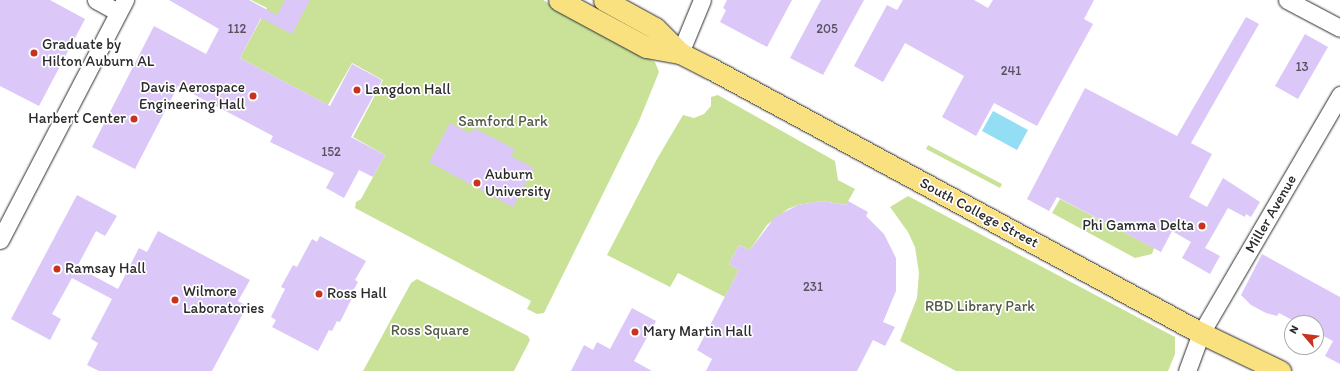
<!DOCTYPE html>
<style>
body{margin:0}
#map{position:relative;width:1340px;height:371px;overflow:hidden;background:#fff;font-family:Itim,sans-serif}
div>[style]{position:absolute}
.green>*{inset:0;background:#c9e298}
.water>*{inset:0;background:#94def5}
.building>*{inset:0;background:#dbc7f8}
.roads{filter:drop-shadow(0 0 1px #2b2b2b) drop-shadow(0 0 1px #2b2b2b)}
.minor>*{height:17px;margin:-8.5px;padding:0 8.5px;transform-origin:8.5px;border-radius:8.5px;background:#fff}
.major>*{height:21px;margin:-10.5px;padding:0 10.5px;transform-origin:10.5px;border-radius:10.5px;background:#fae180}
.dots>*{width:11px;height:11px;translate:-50% -50%;box-sizing:border-box;border:2px solid #fff;border-radius:50%}
span{translate:-50% -50%;white-space:nowrap;text-align:center;line-height:1.15;-webkit-text-stroke:3.5px #fff;paint-order:stroke}
.number-label{font-size:13px;color:#57525e}
.number-label span{-webkit-text-stroke-width:0}
.poi-label{font-size:15px;color:#2b2b2b}
.left{translate:0 -50%;text-align:left}
.right{translate:-100% -50%;text-align:right}
.park-label{font-size:15px;color:#525946}
.street-label{font-size:15px;color:#2b2b2b}
.north{position:absolute;left:1284px;top:315px;width:40px;height:40px;box-sizing:border-box;background:#fff;border:1px solid #aaa;border-radius:50%;rotate:298deg;font-size:11px;font-weight:700;line-height:16px;text-align:center;color:#2b2b2b}
.north::after{content:'';display:block;margin:auto;width:14px;height:18px;background:#c8321e;clip-path:polygon(50% 0,100% 100%,50% 72%,0 100%)}
</style>
<div id="map">
<div class="green">
<div style="clip-path:polygon(251px 0,543px 0,655px 62px,659px 72px,639px 121px,544px 313px,537px 314px,527px 309px,531px 301px,355px 208px,356px 202px,361px 199px,385px 155px,353px 137px,383px 80px,352px 63px,328px 105px,240px 58px,267px 8px)"></div>
<div style="clip-path:polygon(718px 95px,835px 161px,838px 180px,855px 189px,846px 205px,822px 201px,798px 205px,788px 209px,767px 225px,750px 250px,739px 245px,729px 264px,739px 270px,725px 297px,678px 273px,670px 287px,607px 255px,657px 159px,683px 115px,694px 118px,704px 114px,711px 106px,711px 97px)"></div>
<div style="clip-path:polygon(928px 145px,1002px 184px,1000px 188px,926px 149px)"></div>
<div style="clip-path:polygon(908px 196px,1175px 337px,1175px 354px,1168px 371px,956px 371px,900px 341px,917px 298px,919px 273px,915px 247px,908px 232px,890px 207px)"></div>
<div style="clip-path:polygon(1060px 199px,1154px 248px,1152px 254px,1135px 258px,1052px 213px)"></div>
<div style="clip-path:polygon(417px 279px,528px 336px,530px 340px,514px 371px,363px 371px,411px 283px)"></div>
</div>
<div class="water">
<div style="clip-path:polygon(993px 111px,1028px 130px,1017px 150px,982px 131px)"></div>
</div>
<div class="building">
<div style="clip-path:polygon(0 0,50px 0,85px 19px,39px 106px,0 86px)"></div>
<div style="clip-path:polygon(169px 0,249px 0,277px 15px,285px 0,310px 0,292px 34px,261px 18px,240px 58px,330px 106px,352px 64px,382px 80px,351px 137px,385px 155px,373px 177px,359px 170px,344px 198px,326px 188px,334px 173px,270px 142px,273px 136px,178px 86px,135px 169px,92px 147px,154px 26px,206px 54px,219px 29px)"></div>
<div style="clip-path:polygon(727px 0,792px 0,767px 47px,720px 22px,726px 10px,723px 8px)"></div>
<div style="clip-path:polygon(821px 0,864px 0,823px 75px,790px 58px)"></div>
<div style="clip-path:polygon(903px 0,974px 0,988px 8px,993px 0,1094px 0,1084px 19px,1093px 24px,1037px 126px,994px 103px,976px 136px,942px 117px,964px 76px,905px 43px,883px 82px,854px 66px,887px 5px,897px 10px)"></div>
<div style="clip-path:polygon(1246px 17px,1259px 24px,1191px 143px,1212px 154px,1189px 197px,1207px 207px,1223px 178px,1260px 202px,1251px 217px,1246px 214px,1245px 217px,1228px 208px,1205px 248px,1220px 256px,1210px 274px,1182px 258px,1191px 242px,1172px 231px,1161px 252px,1057px 197px,1049px 211px,1027px 199px,1085px 88px,1177px 136px)"></div>
<div style="clip-path:polygon(1305px 34px,1328px 47px,1298px 99px,1275px 86px)"></div>
<div style="clip-path:polygon(450px 123px,471px 134px,474px 128px,515px 149px,511px 156px,534px 168px,513px 207px,429px 162px)"></div>
<div style="clip-path:polygon(77px 195px,117px 216px,105px 236px,96px 231px,77px 267px,118px 289px,139px 248px,147px 252px,158px 231px,250px 280px,238px 301px,247px 306px,212px 371px,99px 371px,87px 365px,98px 343px,91px 339px,112px 299px,72px 278px,52px 314px,61px 319px,50px 340px,11px 319px)"></div>
<div style="clip-path:polygon(848px 201px,868px 212px,866px 216px,884px 234px,896px 258px,896px 291px,883px 322px,895px 327px,885px 346px,873px 340px,857px 371px,706px 371px,712px 359px,697px 350px,739px 270px,729px 264px,739px 245px,750px 250px,775px 217px,798px 205px,822px 201px,846px 205px)"></div>
<div style="clip-path:polygon(320px 236px,366px 261px,355px 280px,358px 282px,352px 293px,354px 294px,340px 322px,337px 321px,332px 331px,329px 330px,318px 351px,272px 327px,276px 320px,271px 317px,285px 289px,281px 287px,293px 265px,297px 267px,312px 239px,317px 242px)"></div>
<div style="clip-path:polygon(1262px 254px,1340px 297px,1340px 364px,1325px 356px,1333px 341px,1316px 332px,1316px 323px,1298px 323px,1279px 313px,1277px 316px,1266px 313px,1251px 305px,1241px 295px)"></div>
<div style="clip-path:polygon(632px 308px,656px 321px,634px 361px,652px 371px,571px 371px,584px 345px,593px 350px,597px 342px,610px 349px)"></div>
</div>
<div class="roads">
<div class="minor">
<div style="left:96px;top:0;width:25px;rotate:29deg"></div>
<div style="left:1287px;top:0;width:60px;rotate:27.8deg"></div>
<div style="left:680px;top:53px;width:57px;rotate:-67.5deg"></div>
<div style="left:0;top:240px;width:271px;rotate:-62.5deg"></div>
<div style="left:1187px;top:371px;width:40px;rotate:-69.8deg"></div>
<div style="left:1201px;top:333px;width:276px;rotate:-59.7deg"></div>
</div>
<div class="major">
<div style="left:559px;top:0;width:99px;rotate:28.4deg"></div>
<div style="left:646px;top:47px;width:35px;rotate:10deg"></div>
<div style="left:680px;top:53px;width:34px;rotate:27deg"></div>
<div style="left:710px;top:68px;width:558px;rotate:28.36deg"></div>
<div style="left:1201px;top:333px;width:88px;rotate:25.7deg"></div>
<div style="left:604px;top:0;width:58px;rotate:28.8deg"></div>
<div style="left:655px;top:28px;width:35px;rotate:45deg"></div>
</div>
</div>
<div class="dots">
<div style="left:34px;top:53px;background:#c8321e"></div>
<div style="left:357px;top:90px;background:#c8321e"></div>
<div style="left:253px;top:96px;background:#c8321e"></div>
<div style="left:134px;top:119px;background:#c8321e"></div>
<div style="left:477px;top:183px;background:#c8321e"></div>
<div style="left:1202px;top:226px;background:#c8321e"></div>
<div style="left:57px;top:269px;background:#c8321e"></div>
<div style="left:319px;top:294px;background:#c8321e"></div>
<div style="left:175px;top:300px;background:#c8321e"></div>
<div style="left:635px;top:332px;background:#c8321e"></div>
</div>
<div class="number-label">
<span style="left:237px;top:29px">112</span>
<span style="left:827px;top:29px">205</span>
<span style="left:1302px;top:67px">13</span>
<span style="left:1011px;top:71px">241</span>
<span style="left:331px;top:152px">152</span>
<span style="left:813px;top:287px">231</span>
</div>
<div class="poi-label">
<span class="left" style="left:42px;top:53px">Graduate by<br>Hilton Auburn AL</span>
<span class="right" style="left:245px;top:96px">Davis Aerospace<br>Engineering Hall</span>
<span class="left" style="left:365px;top:90px">Langdon Hall</span>
<span class="right" style="left:126px;top:119px">Harbert Center</span>
<span class="left" style="left:485px;top:183px">Auburn<br>University</span>
<span class="right" style="left:1194px;top:226px">Phi Gamma Delta</span>
<span class="left" style="left:65px;top:269px">Ramsay Hall</span>
<span class="left" style="left:183px;top:300px">Wilmore<br>Laboratories</span>
<span class="left" style="left:327px;top:294px">Ross Hall</span>
<span class="left" style="left:643px;top:332px">Mary Martin Hall</span>
</div>
<div class="park-label">
<span style="left:503px;top:122px">Samford Park</span>
<span style="left:980px;top:307px">RBD Library Park</span>
<span style="left:430px;top:331px">Ross Square</span>
</div>
<div class="street-label">
<span style="left:979px;top:213px;rotate:28deg">South College Street</span>
<span style="left:1271px;top:214px;rotate:-60deg">Miller Avenue</span>
</div>
<div class="north">N</div>
</div>
